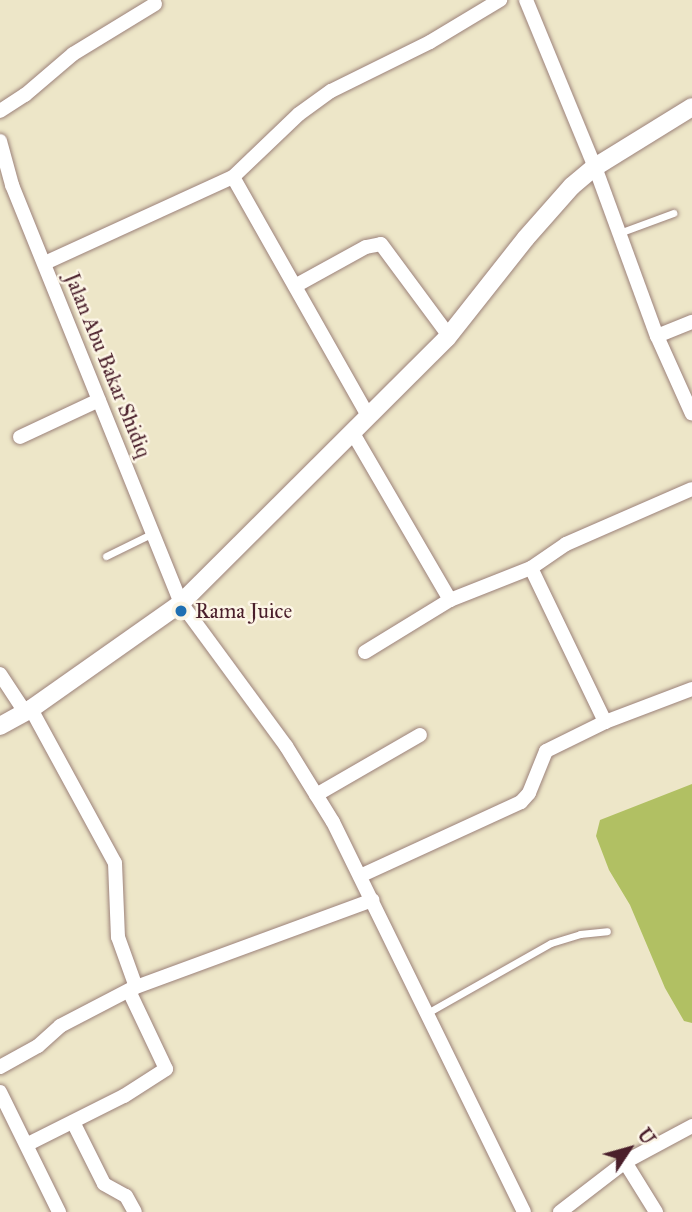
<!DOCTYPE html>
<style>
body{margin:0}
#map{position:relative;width:692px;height:1212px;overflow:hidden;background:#ede6c8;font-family:"IM FELL Great Primer",serif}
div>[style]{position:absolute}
.green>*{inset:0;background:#b1c063}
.roads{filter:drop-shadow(0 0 2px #9c827a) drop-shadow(0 0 2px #9c827a)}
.service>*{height:7px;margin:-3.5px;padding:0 3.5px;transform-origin:3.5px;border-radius:3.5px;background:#fff}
.minor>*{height:14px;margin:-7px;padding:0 7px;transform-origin:7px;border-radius:7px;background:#fff}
.tertiary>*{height:18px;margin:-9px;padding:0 9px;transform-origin:9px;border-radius:9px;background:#fff}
.dots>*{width:19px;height:19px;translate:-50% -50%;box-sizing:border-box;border:4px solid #fcf5e5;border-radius:50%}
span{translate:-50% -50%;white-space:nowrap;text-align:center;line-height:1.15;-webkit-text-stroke:5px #fcf5e5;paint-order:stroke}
.street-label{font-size:21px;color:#4a1f2b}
.poi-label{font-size:21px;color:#4a1f2b}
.left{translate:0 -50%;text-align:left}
.north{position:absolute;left:594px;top:1114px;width:70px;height:70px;-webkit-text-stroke:5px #fcf5e5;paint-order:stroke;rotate:54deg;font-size:19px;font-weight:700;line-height:28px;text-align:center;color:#4a1f2b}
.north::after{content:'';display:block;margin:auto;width:24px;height:32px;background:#4a1f2b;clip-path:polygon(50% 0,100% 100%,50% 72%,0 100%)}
</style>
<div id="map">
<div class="green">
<div style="clip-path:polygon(692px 784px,692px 1023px,684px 1021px,665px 988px,630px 905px,609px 870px,596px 836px,600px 820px)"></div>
</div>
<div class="roads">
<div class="service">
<div style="left:619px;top:233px;width:58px;rotate:-20.3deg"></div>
<div style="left:106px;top:556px;width:52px;rotate:-26.1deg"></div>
<div style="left:429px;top:1012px;width:140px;rotate:-29.5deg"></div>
<div style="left:551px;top:943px;width:30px;rotate:-17deg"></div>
<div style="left:580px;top:934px;width:27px;rotate:-6deg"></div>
</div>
<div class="minor">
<div style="left:526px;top:0;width:181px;rotate:67.6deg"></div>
<div style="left:595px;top:167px;width:180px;rotate:69.9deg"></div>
<div style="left:657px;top:336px;width:85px;rotate:65.8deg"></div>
<div style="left:0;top:111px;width:30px;rotate:-33deg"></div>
<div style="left:25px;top:95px;width:63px;rotate:-40.5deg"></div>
<div style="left:73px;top:54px;width:96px;rotate:-31.4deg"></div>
<div style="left:0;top:141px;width:46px;rotate:74.7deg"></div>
<div style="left:12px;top:185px;width:451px;rotate:68deg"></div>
<div style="left:181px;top:603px;width:177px;rotate:53.7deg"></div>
<div style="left:286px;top:746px;width:89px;rotate:58.3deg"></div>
<div style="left:333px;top:822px;width:434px;rotate:63.9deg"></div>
<div style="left:233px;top:177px;width:91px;rotate:-43.7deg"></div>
<div style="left:299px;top:114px;width:39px;rotate:-36deg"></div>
<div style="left:331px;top:91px;width:110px;rotate:-26.3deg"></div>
<div style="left:430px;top:42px;width:82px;rotate:-31deg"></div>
<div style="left:45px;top:263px;width:207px;rotate:-24.6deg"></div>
<div style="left:233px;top:177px;width:276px;rotate:60.5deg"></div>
<div style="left:295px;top:286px;width:81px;rotate:-28.8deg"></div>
<div style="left:366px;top:247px;width:15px;rotate:-11deg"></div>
<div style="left:381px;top:244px;width:114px;rotate:53.5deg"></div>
<div style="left:657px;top:336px;width:38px;rotate:-22deg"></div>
<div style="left:354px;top:435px;width:191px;rotate:59.8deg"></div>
<div style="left:20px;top:437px;width:87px;rotate:-25.1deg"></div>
<div style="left:531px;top:568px;width:42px;rotate:-34.4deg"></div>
<div style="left:566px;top:544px;width:137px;rotate:-23.6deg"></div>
<div style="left:365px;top:652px;width:100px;rotate:-31.5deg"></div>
<div style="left:450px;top:600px;width:87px;rotate:-21.6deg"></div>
<div style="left:531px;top:568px;width:171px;rotate:64.3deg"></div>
<div style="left:605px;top:722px;width:93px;rotate:-20.8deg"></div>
<div style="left:0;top:674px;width:45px;rotate:56.7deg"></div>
<div style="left:31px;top:709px;width:175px;rotate:61.4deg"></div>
<div style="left:115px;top:863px;width:74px;rotate:87.7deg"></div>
<div style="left:118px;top:937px;width:53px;rotate:70.2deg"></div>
<div style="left:136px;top:987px;width:252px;rotate:-20.2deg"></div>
<div style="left:316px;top:795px;width:120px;rotate:-30deg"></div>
<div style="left:360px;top:876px;width:177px;rotate:-24.7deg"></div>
<div style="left:521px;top:802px;width:12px;rotate:-48deg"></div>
<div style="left:529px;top:793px;width:45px;rotate:-68deg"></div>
<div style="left:546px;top:751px;width:66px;rotate:-26.2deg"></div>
<div style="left:0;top:1067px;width:43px;rotate:-28.9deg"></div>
<div style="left:38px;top:1046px;width:30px;rotate:-42deg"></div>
<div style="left:60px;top:1026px;width:85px;rotate:-27.5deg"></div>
<div style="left:0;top:1092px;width:134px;rotate:63.8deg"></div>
<div style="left:73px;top:1122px;width:69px;rotate:63.4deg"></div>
<div style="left:104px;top:1184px;width:25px;rotate:29deg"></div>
<div style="left:126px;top:1196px;width:18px;rotate:61deg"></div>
<div style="left:28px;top:1144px;width:107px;rotate:-26.6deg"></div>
<div style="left:124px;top:1096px;width:50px;rotate:-32.7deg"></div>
<div style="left:166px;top:1069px;width:86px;rotate:-115.4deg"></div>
<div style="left:625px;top:1162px;width:59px;rotate:58.2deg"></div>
<div style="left:560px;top:1212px;width:82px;rotate:-37.6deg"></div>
<div style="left:625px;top:1162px;width:76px;rotate:-28.2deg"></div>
</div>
<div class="tertiary">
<div style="left:0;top:726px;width:35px;rotate:-29deg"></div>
<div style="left:31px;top:709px;width:184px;rotate:-35.2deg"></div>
<div style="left:181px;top:603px;width:375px;rotate:-44.9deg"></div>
<div style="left:447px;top:338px;width:127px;rotate:-51.7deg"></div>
<div style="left:526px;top:238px;width:69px;rotate:-48.5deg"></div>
<div style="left:572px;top:186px;width:30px;rotate:-40deg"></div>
<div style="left:595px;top:167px;width:114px;rotate:-31.7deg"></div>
</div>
</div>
<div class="dots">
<div style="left:181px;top:611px;background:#1f6fb2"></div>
</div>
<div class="street-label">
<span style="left:108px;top:365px;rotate:68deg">Jalan Abu Bakar Shidiq</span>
</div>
<div class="poi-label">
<span class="left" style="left:195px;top:611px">Rama Juice</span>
</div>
<div class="north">U</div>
</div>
